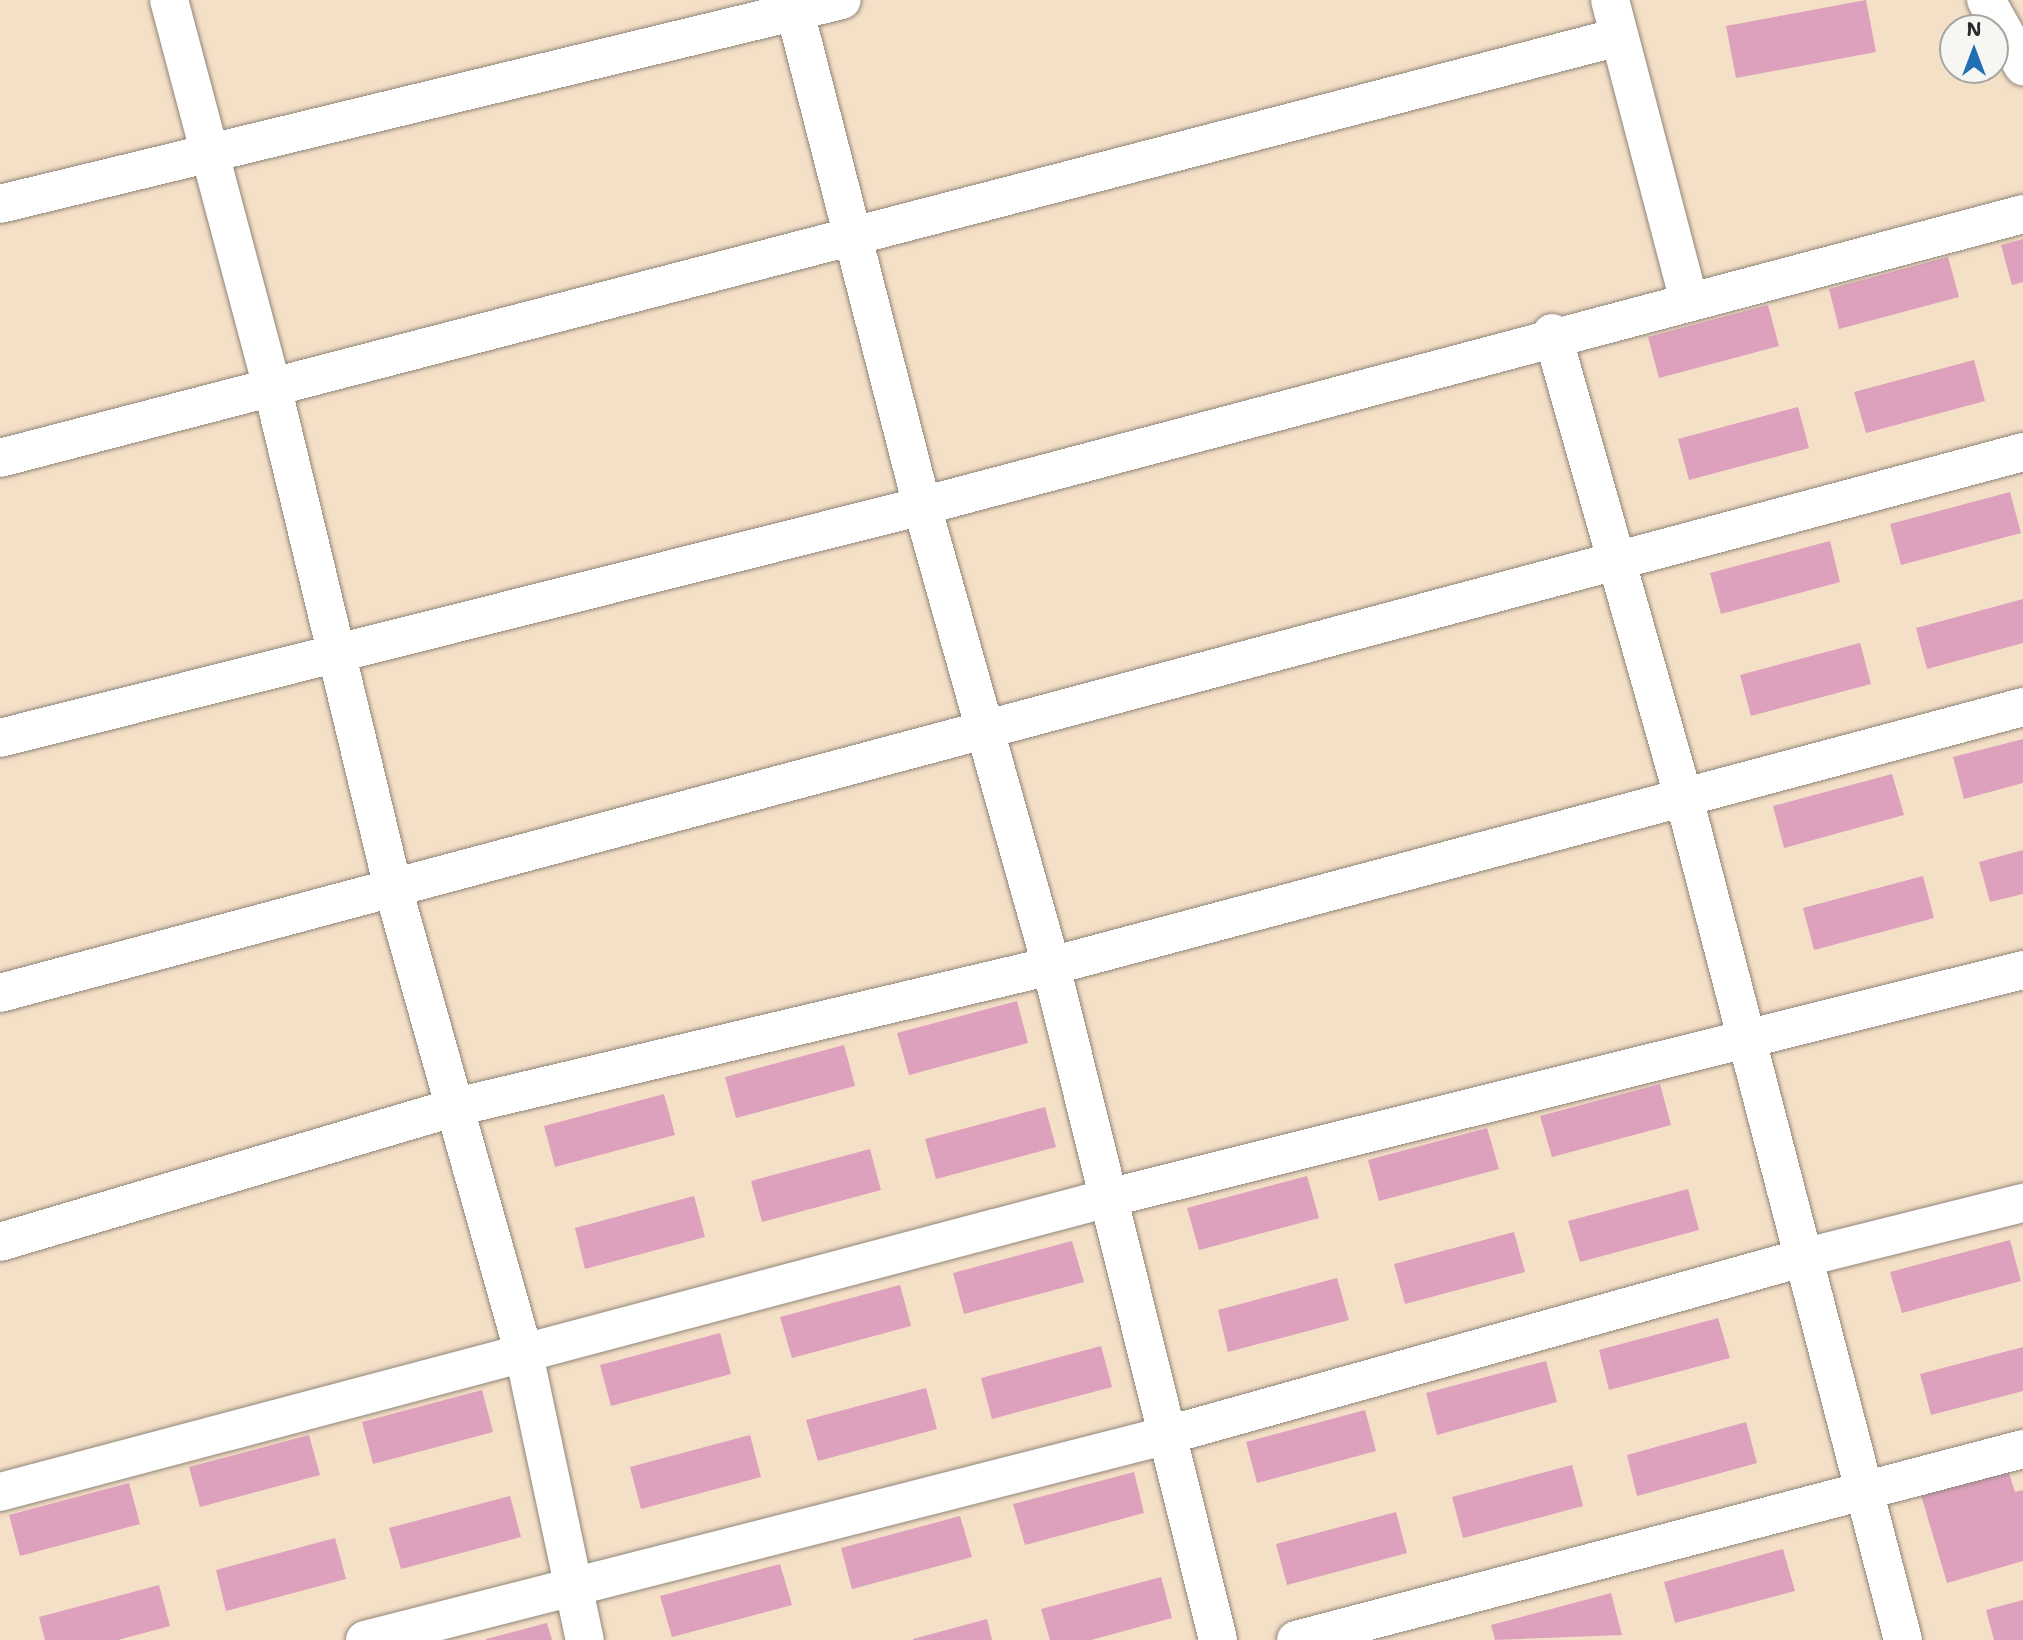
<!DOCTYPE html>
<style>
body{margin:0}
#map{position:relative;width:2023px;height:1640px;overflow:hidden;background:#f4dfc7;font-family:"Shantell Sans",sans-serif}
div>[style]{position:absolute}
.building>*{inset:0;background:#dea1bd}
.roads{filter:drop-shadow(0 0 2px #908579) drop-shadow(0 0 2px #908579)}
.street>*{height:38px;margin:-19px;padding:0 19px;transform-origin:19px;border-radius:19px;background:#fff}
span{translate:-50% -50%;white-space:nowrap;text-align:center;line-height:1.15;-webkit-text-stroke:6px #f6f6f2;paint-order:stroke}
.north{position:absolute;left:1939px;top:14px;width:70px;height:70px;box-sizing:border-box;background:#f6f6f2;border:2px solid #a5a5a2;border-radius:50%;rotate:0deg;font-size:19px;font-weight:700;line-height:28px;text-align:center;color:#2b2b2b}
.north::after{content:'';display:block;margin:auto;width:24px;height:32px;background:#1f6fb2;clip-path:polygon(50% 0,100% 100%,50% 72%,0 100%)}
</style>
<div id="map">
<div class="building">
<div style="clip-path:polygon(1866px 0,1876px 52px,1736px 78px,1726px 26px)"></div>
<div style="clip-path:polygon(2023px 239px,2023px 282px,2012px 285px,2001px 245px)"></div>
<div style="clip-path:polygon(1948px 257px,1959px 297px,1839px 329px,1829px 289px)"></div>
<div style="clip-path:polygon(1768px 305px,1779px 346px,1659px 378px,1648px 337px)"></div>
<div style="clip-path:polygon(1974px 360px,1985px 401px,1866px 433px,1854px 392px)"></div>
<div style="clip-path:polygon(1798px 407px,1809px 448px,1689px 480px,1678px 439px)"></div>
<div style="clip-path:polygon(2010px 492px,2021px 533px,1901px 565px,1890px 524px)"></div>
<div style="clip-path:polygon(1830px 541px,1840px 582px,1721px 614px,1710px 573px)"></div>
<div style="clip-path:polygon(2023px 599px,2023px 643px,1927px 669px,1916px 628px)"></div>
<div style="clip-path:polygon(1860px 643px,1871px 684px,1751px 716px,1740px 675px)"></div>
<div style="clip-path:polygon(2023px 739px,2023px 783px,1964px 799px,1953px 757px)"></div>
<div style="clip-path:polygon(1892px 774px,1904px 815px,1784px 848px,1773px 806px)"></div>
<div style="clip-path:polygon(2023px 850px,2023px 894px,1990px 902px,1979px 862px)"></div>
<div style="clip-path:polygon(1923px 876px,1934px 918px,1814px 950px,1803px 908px)"></div>
<div style="clip-path:polygon(1017px 1001px,1028px 1043px,909px 1075px,897px 1033px)"></div>
<div style="clip-path:polygon(844px 1045px,855px 1086px,736px 1118px,725px 1077px)"></div>
<div style="clip-path:polygon(1660px 1084px,1671px 1125px,1552px 1157px,1540px 1116px)"></div>
<div style="clip-path:polygon(664px 1094px,675px 1135px,555px 1167px,544px 1126px)"></div>
<div style="clip-path:polygon(1045px 1107px,1056px 1147px,936px 1179px,925px 1139px)"></div>
<div style="clip-path:polygon(1487px 1128px,1499px 1169px,1379px 1201px,1368px 1160px)"></div>
<div style="clip-path:polygon(870px 1149px,881px 1190px,762px 1222px,751px 1181px)"></div>
<div style="clip-path:polygon(1307px 1176px,1319px 1218px,1199px 1250px,1187px 1208px)"></div>
<div style="clip-path:polygon(1688px 1189px,1699px 1230px,1580px 1262px,1568px 1221px)"></div>
<div style="clip-path:polygon(694px 1196px,705px 1237px,585px 1269px,575px 1228px)"></div>
<div style="clip-path:polygon(1514px 1232px,1525px 1272px,1405px 1304px,1394px 1264px)"></div>
<div style="clip-path:polygon(2010px 1240px,2021px 1281px,1902px 1313px,1890px 1272px)"></div>
<div style="clip-path:polygon(1072px 1241px,1084px 1282px,964px 1314px,953px 1273px)"></div>
<div style="clip-path:polygon(1337px 1278px,1349px 1320px,1228px 1352px,1218px 1310px)"></div>
<div style="clip-path:polygon(900px 1285px,911px 1326px,792px 1358px,780px 1317px)"></div>
<div style="clip-path:polygon(1718px 1318px,1730px 1358px,1609px 1390px,1599px 1350px)"></div>
<div style="clip-path:polygon(720px 1333px,731px 1374px,611px 1406px,600px 1365px)"></div>
<div style="clip-path:polygon(1101px 1346px,1112px 1387px,992px 1419px,981px 1378px)"></div>
<div style="clip-path:polygon(2023px 1347px,2023px 1391px,1931px 1415px,1920px 1374px)"></div>
<div style="clip-path:polygon(1546px 1361px,1557px 1402px,1437px 1435px,1426px 1393px)"></div>
<div style="clip-path:polygon(926px 1388px,937px 1429px,818px 1461px,806px 1420px)"></div>
<div style="clip-path:polygon(482px 1390px,493px 1432px,373px 1464px,362px 1422px)"></div>
<div style="clip-path:polygon(1365px 1410px,1376px 1451px,1257px 1483px,1246px 1442px)"></div>
<div style="clip-path:polygon(1746px 1422px,1757px 1463px,1637px 1496px,1627px 1455px)"></div>
<div style="clip-path:polygon(309px 1435px,320px 1475px,200px 1507px,189px 1467px)"></div>
<div style="clip-path:polygon(750px 1435px,761px 1477px,641px 1509px,630px 1467px)"></div>
<div style="clip-path:polygon(1572px 1465px,1583px 1506px,1463px 1538px,1452px 1497px)"></div>
<div style="clip-path:polygon(2008px 1470px,2015px 1492px,2023px 1490px,2023px 1561px,1947px 1583px,1921px 1495px)"></div>
<div style="clip-path:polygon(1134px 1472px,1144px 1513px,1025px 1545px,1013px 1504px)"></div>
<div style="clip-path:polygon(129px 1483px,140px 1524px,20px 1556px,9px 1515px)"></div>
<div style="clip-path:polygon(510px 1496px,521px 1537px,401px 1569px,389px 1528px)"></div>
<div style="clip-path:polygon(1396px 1512px,1407px 1553px,1287px 1585px,1276px 1544px)"></div>
<div style="clip-path:polygon(960px 1516px,972px 1557px,852px 1589px,841px 1548px)"></div>
<div style="clip-path:polygon(335px 1538px,346px 1579px,226px 1611px,216px 1570px)"></div>
<div style="clip-path:polygon(1783px 1549px,1795px 1591px,1675px 1623px,1664px 1582px)"></div>
<div style="clip-path:polygon(780px 1564px,792px 1605px,672px 1637px,660px 1596px)"></div>
<div style="clip-path:polygon(1161px 1577px,1172px 1618px,1091px 1640px,1050px 1640px,1041px 1609px)"></div>
<div style="clip-path:polygon(159px 1585px,170px 1626px,118px 1640px,45px 1640px,39px 1617px)"></div>
<div style="clip-path:polygon(1611px 1593px,1622px 1635px,1495px 1640px,1491px 1625px)"></div>
<div style="clip-path:polygon(2023px 1600px,2023px 1640px,1994px 1640px,1986px 1610px)"></div>
<div style="clip-path:polygon(987px 1619px,992px 1640px,913px 1640px,913px 1639px)"></div>
<div style="clip-path:polygon(547px 1623px,552px 1640px,486px 1640px,486px 1639px)"></div>
</div>
<div class="roads">
<div class="street">
<div style="left:169px;top:0;width:400px;rotate:75.1deg"></div>
<div style="left:272px;top:386px;width:516px;rotate:76.45deg"></div>
<div style="left:393px;top:888px;width:484px;rotate:74.3deg"></div>
<div style="left:524px;top:1354px;width:292px;rotate:78deg"></div>
<div style="left:792px;top:0;width:522px;rotate:75.59deg"></div>
<div style="left:922px;top:506px;width:478px;rotate:74.3deg"></div>
<div style="left:1051px;top:966px;width:694px;rotate:76.08deg"></div>
<div style="left:1610px;top:0;width:312px;rotate:75.3deg"></div>
<div style="left:1986px;top:0;width:76px;rotate:60.7deg"></div>
<div style="left:0;top:204px;width:866px;rotate:-13.62deg"></div>
<div style="left:1552px;top:333px;width:483px;rotate:74.2deg"></div>
<div style="left:1684px;top:798px;width:870px;rotate:75.42deg"></div>
<div style="left:0;top:458px;width:1673px;rotate:-14.58deg"></div>
<div style="left:0;top:738px;width:951px;rotate:-14.12deg"></div>
<div style="left:922px;top:506px;width:1139px;rotate:-14.85deg"></div>
<div style="left:0;top:993px;width:2094px;rotate:-14.97deg"></div>
<div style="left:0;top:1242px;width:476px;rotate:-16.5deg"></div>
<div style="left:456px;top:1107px;width:611px;rotate:-13.33deg"></div>
<div style="left:1051px;top:966px;width:1006px;rotate:-14.92deg"></div>
<div style="left:0;top:1492px;width:1146px;rotate:-14.86deg"></div>
<div style="left:1108px;top:1198px;width:943px;rotate:-13.99deg"></div>
<div style="left:365px;top:1640px;width:829px;rotate:-14.32deg"></div>
<div style="left:1168px;top:1435px;width:658px;rotate:-15.6deg"></div>
<div style="left:1802px;top:1258px;width:228px;rotate:-14deg"></div>
<div style="left:1296px;top:1640px;width:752px;rotate:-14.72deg"></div>
</div>
</div>
<div class="north">N</div>
</div>
